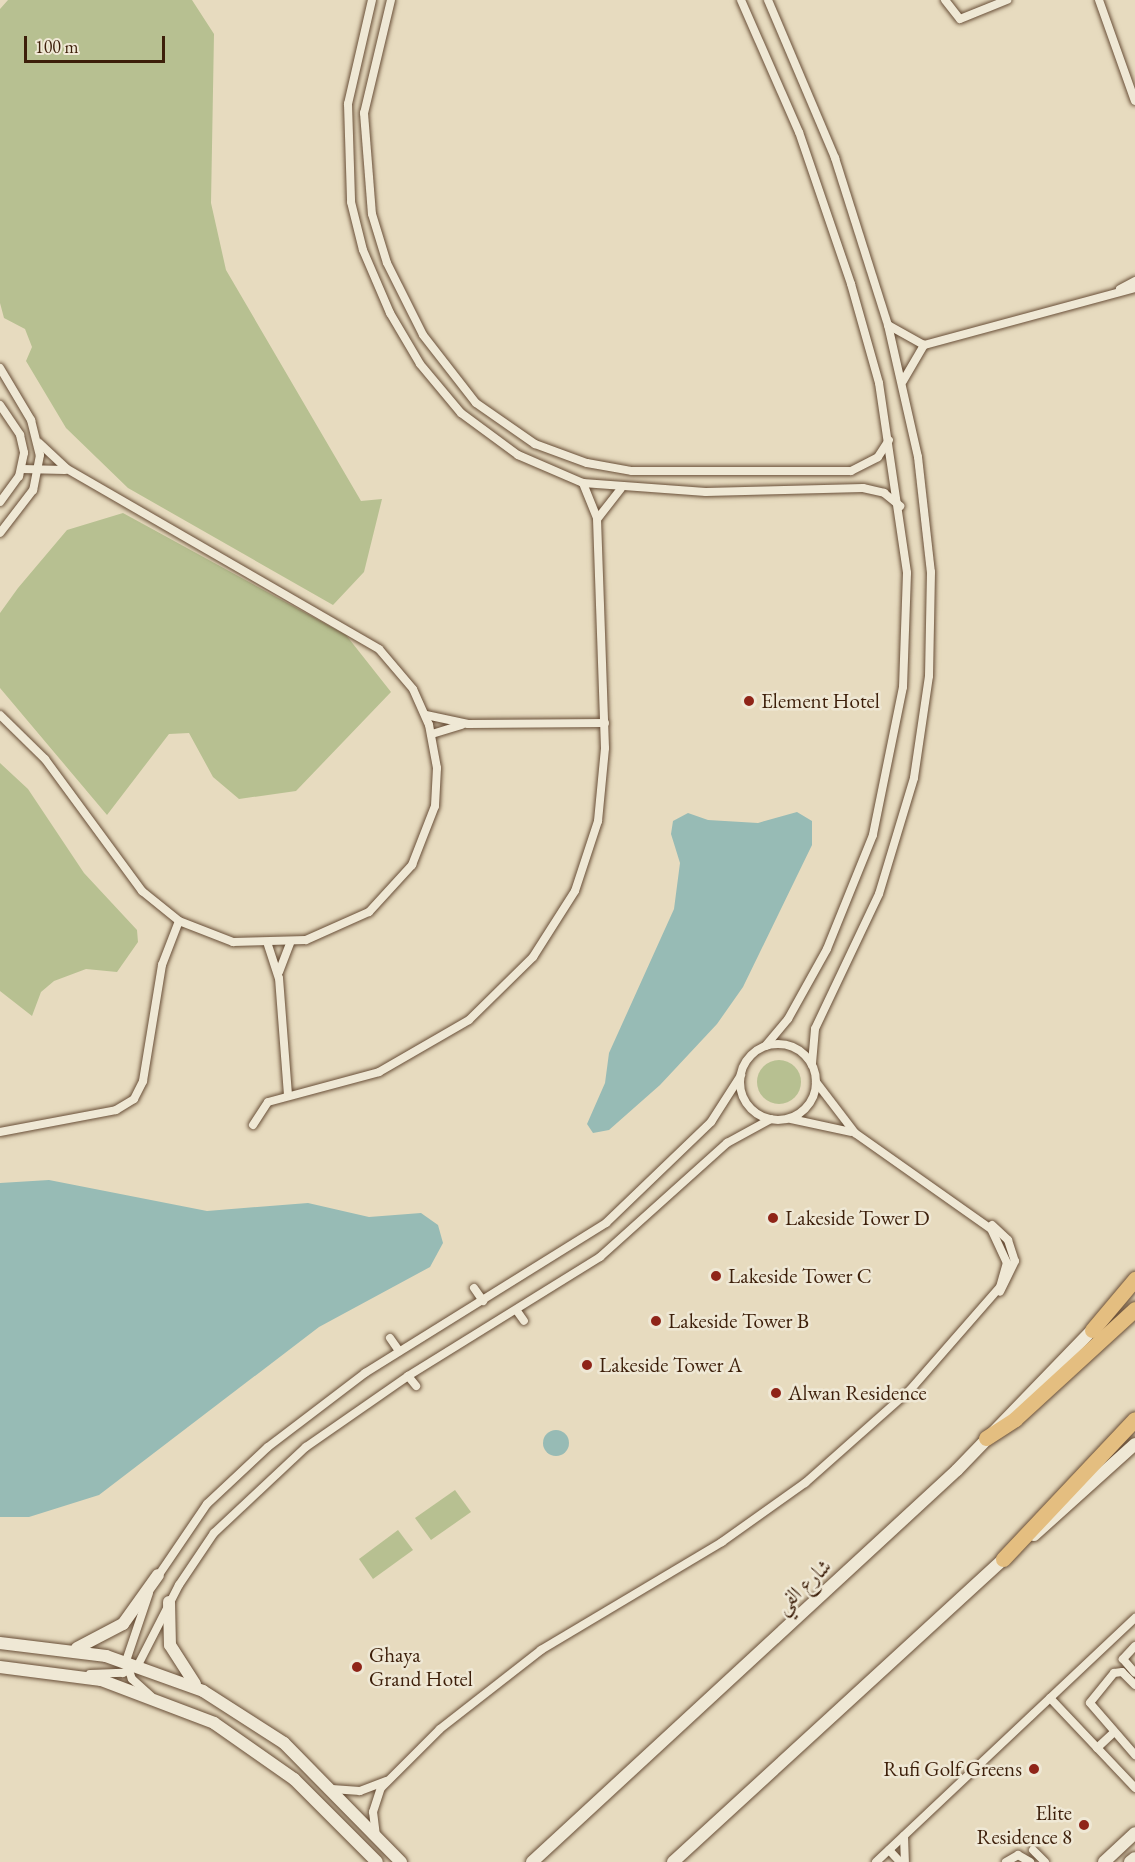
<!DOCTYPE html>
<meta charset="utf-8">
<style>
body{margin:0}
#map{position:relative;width:1135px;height:1862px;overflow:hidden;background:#e7dbbf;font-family:"EB Garamond",Amiri,serif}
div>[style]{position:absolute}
.green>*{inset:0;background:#b7c091}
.round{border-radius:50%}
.water>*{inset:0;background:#97bbb5}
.roads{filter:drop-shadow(0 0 2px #684e37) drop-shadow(0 0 2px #684e37)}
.street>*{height:8px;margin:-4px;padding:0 4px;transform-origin:4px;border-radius:4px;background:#efe8d5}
.street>.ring{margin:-4px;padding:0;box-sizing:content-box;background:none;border:8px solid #efe8d5;border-radius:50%}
.secondary>*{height:12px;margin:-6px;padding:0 6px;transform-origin:6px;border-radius:6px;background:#efe8d5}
.highway>*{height:15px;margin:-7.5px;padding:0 7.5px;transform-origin:7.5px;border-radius:7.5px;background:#e4be80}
.dots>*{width:16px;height:16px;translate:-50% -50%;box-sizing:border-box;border:3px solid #efe8d5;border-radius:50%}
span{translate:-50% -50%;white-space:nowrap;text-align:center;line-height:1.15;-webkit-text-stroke:5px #efe8d5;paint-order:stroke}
.poi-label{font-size:21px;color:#3d1f0a}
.left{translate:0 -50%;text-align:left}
.right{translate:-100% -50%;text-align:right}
.street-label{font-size:21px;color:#3d1f0a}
.scale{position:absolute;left:24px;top:36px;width:141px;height:27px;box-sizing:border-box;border:3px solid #3d1f0a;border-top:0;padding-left:8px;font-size:18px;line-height:21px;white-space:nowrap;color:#3d1f0a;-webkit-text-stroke:4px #efe8d5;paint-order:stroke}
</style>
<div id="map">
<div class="green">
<div style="clip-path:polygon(8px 0,192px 0,214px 34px,211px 203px,226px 270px,361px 501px,382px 499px,364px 572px,333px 605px,128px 488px,66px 428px,26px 361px,32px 347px,25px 329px,4px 318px,0 303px,0 9px)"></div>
<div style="clip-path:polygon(123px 513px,346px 635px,391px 692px,296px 791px,239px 799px,213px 777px,189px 733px,169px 734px,107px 815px,0 688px,0 613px,18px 588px,67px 530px)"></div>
<div style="clip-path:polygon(0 763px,28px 789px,84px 873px,137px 930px,138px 942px,117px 972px,86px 969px,54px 981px,41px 992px,32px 1016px,0 991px)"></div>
<div class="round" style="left:757px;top:1060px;width:44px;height:44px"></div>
<div style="clip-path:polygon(455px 1490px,471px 1512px,431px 1540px,415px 1518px)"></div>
<div style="clip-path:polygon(398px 1530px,413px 1550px,373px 1579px,359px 1559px)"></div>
</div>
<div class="water">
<div style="clip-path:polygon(797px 812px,812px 821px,812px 845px,743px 987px,717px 1024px,660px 1085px,609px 1130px,593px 1133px,587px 1124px,605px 1083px,609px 1053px,674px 909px,680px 863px,671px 834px,673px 821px,688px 813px,708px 820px,758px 823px)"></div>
<div style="clip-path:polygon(49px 1180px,207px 1211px,308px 1203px,369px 1217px,421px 1213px,438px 1225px,443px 1243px,430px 1267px,319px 1327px,99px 1495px,29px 1517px,0 1517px,0 1183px)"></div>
<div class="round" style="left:543px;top:1430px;width:26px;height:26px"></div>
</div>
<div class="roads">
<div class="street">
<div style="left:372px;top:0;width:107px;rotate:103deg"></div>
<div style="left:348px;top:104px;width:98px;rotate:88.2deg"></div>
<div style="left:351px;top:202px;width:49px;rotate:76deg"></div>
<div style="left:363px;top:250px;width:69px;rotate:66.8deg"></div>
<div style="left:390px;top:313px;width:59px;rotate:59.5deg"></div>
<div style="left:420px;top:364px;width:64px;rotate:50.1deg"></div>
<div style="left:461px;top:413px;width:71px;rotate:36.4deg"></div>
<div style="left:518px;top:455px;width:71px;rotate:23.3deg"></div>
<div style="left:583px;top:483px;width:123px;rotate:4.2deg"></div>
<div style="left:706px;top:492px;width:157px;rotate:-1.5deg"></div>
<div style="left:863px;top:488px;width:22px;rotate:13deg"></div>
<div style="left:884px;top:493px;width:21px;rotate:39deg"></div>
<div style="left:391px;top:0;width:116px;rotate:103.4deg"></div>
<div style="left:364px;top:113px;width:101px;rotate:85.5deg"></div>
<div style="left:372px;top:214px;width:51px;rotate:73deg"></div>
<div style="left:387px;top:263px;width:80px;rotate:63.4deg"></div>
<div style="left:423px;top:335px;width:86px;rotate:52.1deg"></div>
<div style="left:476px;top:403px;width:72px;rotate:34.8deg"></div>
<div style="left:535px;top:444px;width:55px;rotate:20.1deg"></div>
<div style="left:587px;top:463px;width:46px;rotate:10.1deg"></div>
<div style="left:632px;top:471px;width:219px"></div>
<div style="left:851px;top:471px;width:30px;rotate:-27deg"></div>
<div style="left:878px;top:457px;width:20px;rotate:-57deg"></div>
<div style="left:741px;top:0;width:144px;rotate:66.3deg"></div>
<div style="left:799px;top:132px;width:161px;rotate:71.1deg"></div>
<div style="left:851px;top:284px;width:103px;rotate:74.2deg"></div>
<div style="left:879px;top:383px;width:192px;rotate:81.6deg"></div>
<div style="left:907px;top:573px;width:114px;rotate:92deg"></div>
<div style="left:903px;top:687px;width:151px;rotate:101.5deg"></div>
<div style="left:873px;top:835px;width:123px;rotate:112deg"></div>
<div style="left:827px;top:949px;width:80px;rotate:119.1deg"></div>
<div style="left:788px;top:1019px;width:35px;rotate:130deg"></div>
<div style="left:768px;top:0;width:172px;rotate:67deg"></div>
<div style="left:835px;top:158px;width:175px;rotate:72.4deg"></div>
<div style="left:888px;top:325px;width:135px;rotate:77.2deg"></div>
<div style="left:918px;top:457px;width:116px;rotate:83.6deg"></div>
<div style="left:931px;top:572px;width:104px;rotate:91.1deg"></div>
<div style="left:929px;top:676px;width:103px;rotate:98.4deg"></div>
<div style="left:914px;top:778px;width:121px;rotate:106.8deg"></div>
<div style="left:879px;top:894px;width:149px;rotate:115.4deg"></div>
<div style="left:815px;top:1029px;width:36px;rotate:95deg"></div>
<div style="left:945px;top:0;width:24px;rotate:52deg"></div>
<div style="left:960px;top:19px;width:51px;rotate:-22deg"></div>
<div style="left:1099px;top:0;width:107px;rotate:70.4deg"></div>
<div style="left:1120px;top:289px;width:17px;rotate:-28deg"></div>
<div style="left:888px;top:325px;width:41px;rotate:29.1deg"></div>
<div style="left:0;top:368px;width:61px;rotate:59.2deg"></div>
<div style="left:31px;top:420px;width:36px;rotate:76deg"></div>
<div style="left:40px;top:455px;width:36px;rotate:101deg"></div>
<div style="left:33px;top:490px;width:54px;rotate:127.5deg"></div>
<div style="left:903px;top:381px;width:42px;rotate:-59.7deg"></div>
<div style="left:924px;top:345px;width:219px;rotate:-15.1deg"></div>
<div style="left:0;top:405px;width:36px;rotate:56deg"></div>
<div style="left:20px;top:435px;width:18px;rotate:77deg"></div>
<div style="left:24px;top:453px;width:24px;rotate:102deg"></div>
<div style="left:19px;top:476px;width:32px;rotate:126deg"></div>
<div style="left:22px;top:469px;width:43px;rotate:1.3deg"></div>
<div style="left:598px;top:518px;width:37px;rotate:-52deg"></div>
<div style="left:0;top:715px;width:63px;rotate:44.4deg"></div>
<div style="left:45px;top:759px;width:164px;rotate:53.7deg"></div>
<div style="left:142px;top:891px;width:48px;rotate:39deg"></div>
<div style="left:179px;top:921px;width:58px;rotate:21.3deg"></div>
<div style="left:233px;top:942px;width:73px;rotate:-1.6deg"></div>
<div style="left:306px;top:940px;width:69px;rotate:-24deg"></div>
<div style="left:369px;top:912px;width:64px;rotate:-47.5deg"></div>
<div style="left:412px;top:865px;width:63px;rotate:-68.7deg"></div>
<div style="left:435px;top:806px;width:38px;rotate:-87deg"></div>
<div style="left:437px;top:768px;width:44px;rotate:-100.5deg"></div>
<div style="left:429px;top:725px;width:39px;rotate:-114deg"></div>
<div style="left:413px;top:689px;width:52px;rotate:-130.4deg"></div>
<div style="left:379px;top:649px;width:362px;rotate:-150deg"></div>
<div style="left:66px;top:468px;width:37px;rotate:-137deg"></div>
<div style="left:426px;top:715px;width:43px;rotate:12.1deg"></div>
<div style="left:468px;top:724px;width:137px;rotate:-0.4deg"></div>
<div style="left:432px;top:734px;width:31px;rotate:-17deg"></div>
<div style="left:268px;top:945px;width:35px;rotate:72deg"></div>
<div style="left:279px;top:978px;width:118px;rotate:85.6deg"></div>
<div style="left:279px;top:972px;width:31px;rotate:-69deg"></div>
<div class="ring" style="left:740px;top:1044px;width:68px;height:68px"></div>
<div style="left:791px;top:1119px;width:61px;rotate:12.2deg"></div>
<div style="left:253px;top:1125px;width:27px;rotate:-57deg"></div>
<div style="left:268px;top:1102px;width:115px;rotate:-15.1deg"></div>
<div style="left:379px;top:1072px;width:104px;rotate:-30deg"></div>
<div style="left:469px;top:1020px;width:90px;rotate:-44.5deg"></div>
<div style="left:533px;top:957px;width:78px;rotate:-57.5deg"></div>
<div style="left:575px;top:891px;width:74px;rotate:-71.8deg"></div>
<div style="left:598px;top:821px;width:73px;rotate:-84.5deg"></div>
<div style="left:605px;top:748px;width:230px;rotate:-92deg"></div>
<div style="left:597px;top:518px;width:38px;rotate:-112deg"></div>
<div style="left:0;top:1132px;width:118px;rotate:-10.7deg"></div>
<div style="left:116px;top:1110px;width:21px;rotate:-31deg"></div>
<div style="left:134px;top:1099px;width:20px;rotate:-63deg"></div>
<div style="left:143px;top:1081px;width:118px;rotate:-80.7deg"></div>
<div style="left:162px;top:965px;width:47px;rotate:-68.9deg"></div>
<div style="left:992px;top:1225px;width:22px;rotate:43deg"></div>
<div style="left:1008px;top:1240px;width:22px;rotate:72deg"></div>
<div style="left:1015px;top:1261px;width:34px;rotate:116deg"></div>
<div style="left:474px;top:1288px;width:16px;rotate:55deg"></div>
<div style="left:517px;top:1311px;width:12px;rotate:55deg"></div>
<div style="left:390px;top:1338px;width:16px;rotate:55deg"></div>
<div style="left:408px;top:1376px;width:13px;rotate:51deg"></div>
<div style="left:156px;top:1579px;width:91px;rotate:-55.8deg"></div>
<div style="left:207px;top:1504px;width:83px;rotate:-43.1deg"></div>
<div style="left:268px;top:1447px;width:122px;rotate:-37.3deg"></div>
<div style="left:365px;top:1373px;width:284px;rotate:-31.9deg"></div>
<div style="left:606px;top:1223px;width:146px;rotate:-43.9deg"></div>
<div style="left:711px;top:1122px;width:56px;rotate:-57.4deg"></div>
<div style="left:149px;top:1593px;width:72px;rotate:108.7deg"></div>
<div style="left:126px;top:1661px;width:19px;rotate:72deg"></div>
<div style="left:132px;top:1679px;width:25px;rotate:42deg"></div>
<div style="left:1135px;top:1646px;width:18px;rotate:133deg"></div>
<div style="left:1123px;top:1659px;width:18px;rotate:49deg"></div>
<div style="left:90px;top:1674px;width:33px;rotate:-2deg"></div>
<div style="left:123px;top:1673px;width:17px;rotate:-28deg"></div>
<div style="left:138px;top:1665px;width:90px;rotate:-62.9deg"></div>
<div style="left:179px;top:1585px;width:63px;rotate:-56.1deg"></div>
<div style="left:214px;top:1533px;width:126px;rotate:-43.1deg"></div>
<div style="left:306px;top:1447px;width:124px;rotate:-34.8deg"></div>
<div style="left:408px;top:1376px;width:226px;rotate:-31.8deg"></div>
<div style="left:600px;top:1257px;width:171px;rotate:-41.9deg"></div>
<div style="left:727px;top:1143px;width:50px;rotate:-28.6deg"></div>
<div style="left:1135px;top:1685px;width:18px;rotate:-135deg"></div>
<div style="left:1122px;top:1672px;width:8px;rotate:173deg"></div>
<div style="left:1114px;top:1673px;width:38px;rotate:129deg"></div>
<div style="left:1090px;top:1703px;width:69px;rotate:49.1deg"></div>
<div style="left:1050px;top:1698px;width:124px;rotate:46.6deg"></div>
<div style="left:1097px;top:1748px;width:23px;rotate:-43deg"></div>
<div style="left:332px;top:1789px;width:28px;rotate:4deg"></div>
<div style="left:360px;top:1791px;width:28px;rotate:-21deg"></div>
<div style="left:376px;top:1836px;width:24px;rotate:-97deg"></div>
<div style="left:373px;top:1812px;width:25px;rotate:-72deg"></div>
<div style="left:381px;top:1788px;width:83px;rotate:-45deg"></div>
<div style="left:440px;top:1729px;width:128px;rotate:-38deg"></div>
<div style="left:541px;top:1650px;width:211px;rotate:-30.8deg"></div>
<div style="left:722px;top:1542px;width:102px;rotate:-35.4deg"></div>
<div style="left:805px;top:1483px;width:140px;rotate:-41.5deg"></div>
<div style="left:910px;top:1390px;width:137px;rotate:-48.9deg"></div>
<div style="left:1000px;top:1287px;width:25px;rotate:-74deg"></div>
<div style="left:1007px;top:1263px;width:38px;rotate:-115deg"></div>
<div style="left:991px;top:1229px;width:166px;rotate:-144.8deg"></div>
<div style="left:855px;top:1133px;width:64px;rotate:-127.4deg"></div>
<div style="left:904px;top:1836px;width:26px;rotate:88deg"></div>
<div style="left:889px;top:1850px;width:16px;rotate:47deg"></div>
<div style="left:1033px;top:1850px;width:17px;rotate:45deg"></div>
<div style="left:876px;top:1862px;width:356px;rotate:-43.3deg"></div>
<div style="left:1006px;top:1862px;width:14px;rotate:-30deg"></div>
<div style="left:1018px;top:1855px;width:14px;rotate:30deg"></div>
</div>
<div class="secondary">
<div style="left:1034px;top:1535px;width:136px;rotate:-42deg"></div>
<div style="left:169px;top:1602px;width:43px;rotate:88.7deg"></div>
<div style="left:170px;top:1645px;width:46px;rotate:57.3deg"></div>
<div style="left:0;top:1643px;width:107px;rotate:7deg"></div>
<div style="left:106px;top:1656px;width:103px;rotate:19.8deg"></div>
<div style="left:203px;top:1691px;width:96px;rotate:32.7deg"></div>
<div style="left:284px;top:1743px;width:167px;rotate:45.5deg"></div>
<div style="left:77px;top:1648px;width:52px;rotate:-27.6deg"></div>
<div style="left:123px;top:1624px;width:60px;rotate:-54.5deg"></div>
<div style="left:0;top:1667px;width:102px;rotate:7.3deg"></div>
<div style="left:101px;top:1680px;width:121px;rotate:20.8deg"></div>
<div style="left:214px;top:1723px;width:98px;rotate:35deg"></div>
<div style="left:294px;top:1779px;width:117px;rotate:45deg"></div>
<div style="left:532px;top:1862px;width:578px;rotate:-42.69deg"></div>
<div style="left:957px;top:1470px;width:194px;rotate:-46deg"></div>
<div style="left:673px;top:1862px;width:454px;rotate:-42.5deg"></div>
<div style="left:1104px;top:1862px;width:42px;rotate:-43.1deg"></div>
<div style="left:1130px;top:1862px;width:6px;rotate:-39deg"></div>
</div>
<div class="highway">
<div style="left:1092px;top:1330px;width:67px;rotate:-49.9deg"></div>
<div style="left:986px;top:1438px;width:35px;rotate:-33deg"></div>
<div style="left:1015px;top:1419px;width:163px;rotate:-42.5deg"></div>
<div style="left:1003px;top:1559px;width:192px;rotate:-46.7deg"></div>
</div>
</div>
<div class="dots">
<div style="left:749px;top:701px;background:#8f2418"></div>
<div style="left:773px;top:1218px;background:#8f2418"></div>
<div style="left:716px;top:1276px;background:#8f2418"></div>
<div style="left:656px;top:1321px;background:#8f2418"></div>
<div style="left:587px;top:1365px;background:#8f2418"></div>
<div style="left:776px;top:1393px;background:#8f2418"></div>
<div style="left:357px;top:1667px;background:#8f2418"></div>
<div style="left:1034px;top:1769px;background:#8f2418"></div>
<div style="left:1084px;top:1825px;background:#8f2418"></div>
</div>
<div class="poi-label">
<span class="left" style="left:761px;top:701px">Element Hotel</span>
<span class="left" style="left:785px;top:1218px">Lakeside Tower D</span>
<span class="left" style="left:728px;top:1276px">Lakeside Tower C</span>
<span class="left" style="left:668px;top:1321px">Lakeside Tower B</span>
<span class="left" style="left:599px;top:1365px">Lakeside Tower A</span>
<span class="left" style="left:788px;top:1393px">Alwan Residence</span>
<span class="left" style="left:369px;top:1667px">Ghaya<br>Grand Hotel</span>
<span class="right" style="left:1022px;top:1769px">Rufi Golf Greens</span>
<span class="right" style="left:1072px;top:1825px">Elite<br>Residence 8</span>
</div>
<div class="street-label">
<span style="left:803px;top:1586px;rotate:-43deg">شارع الفي</span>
</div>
<div class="scale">100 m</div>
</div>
